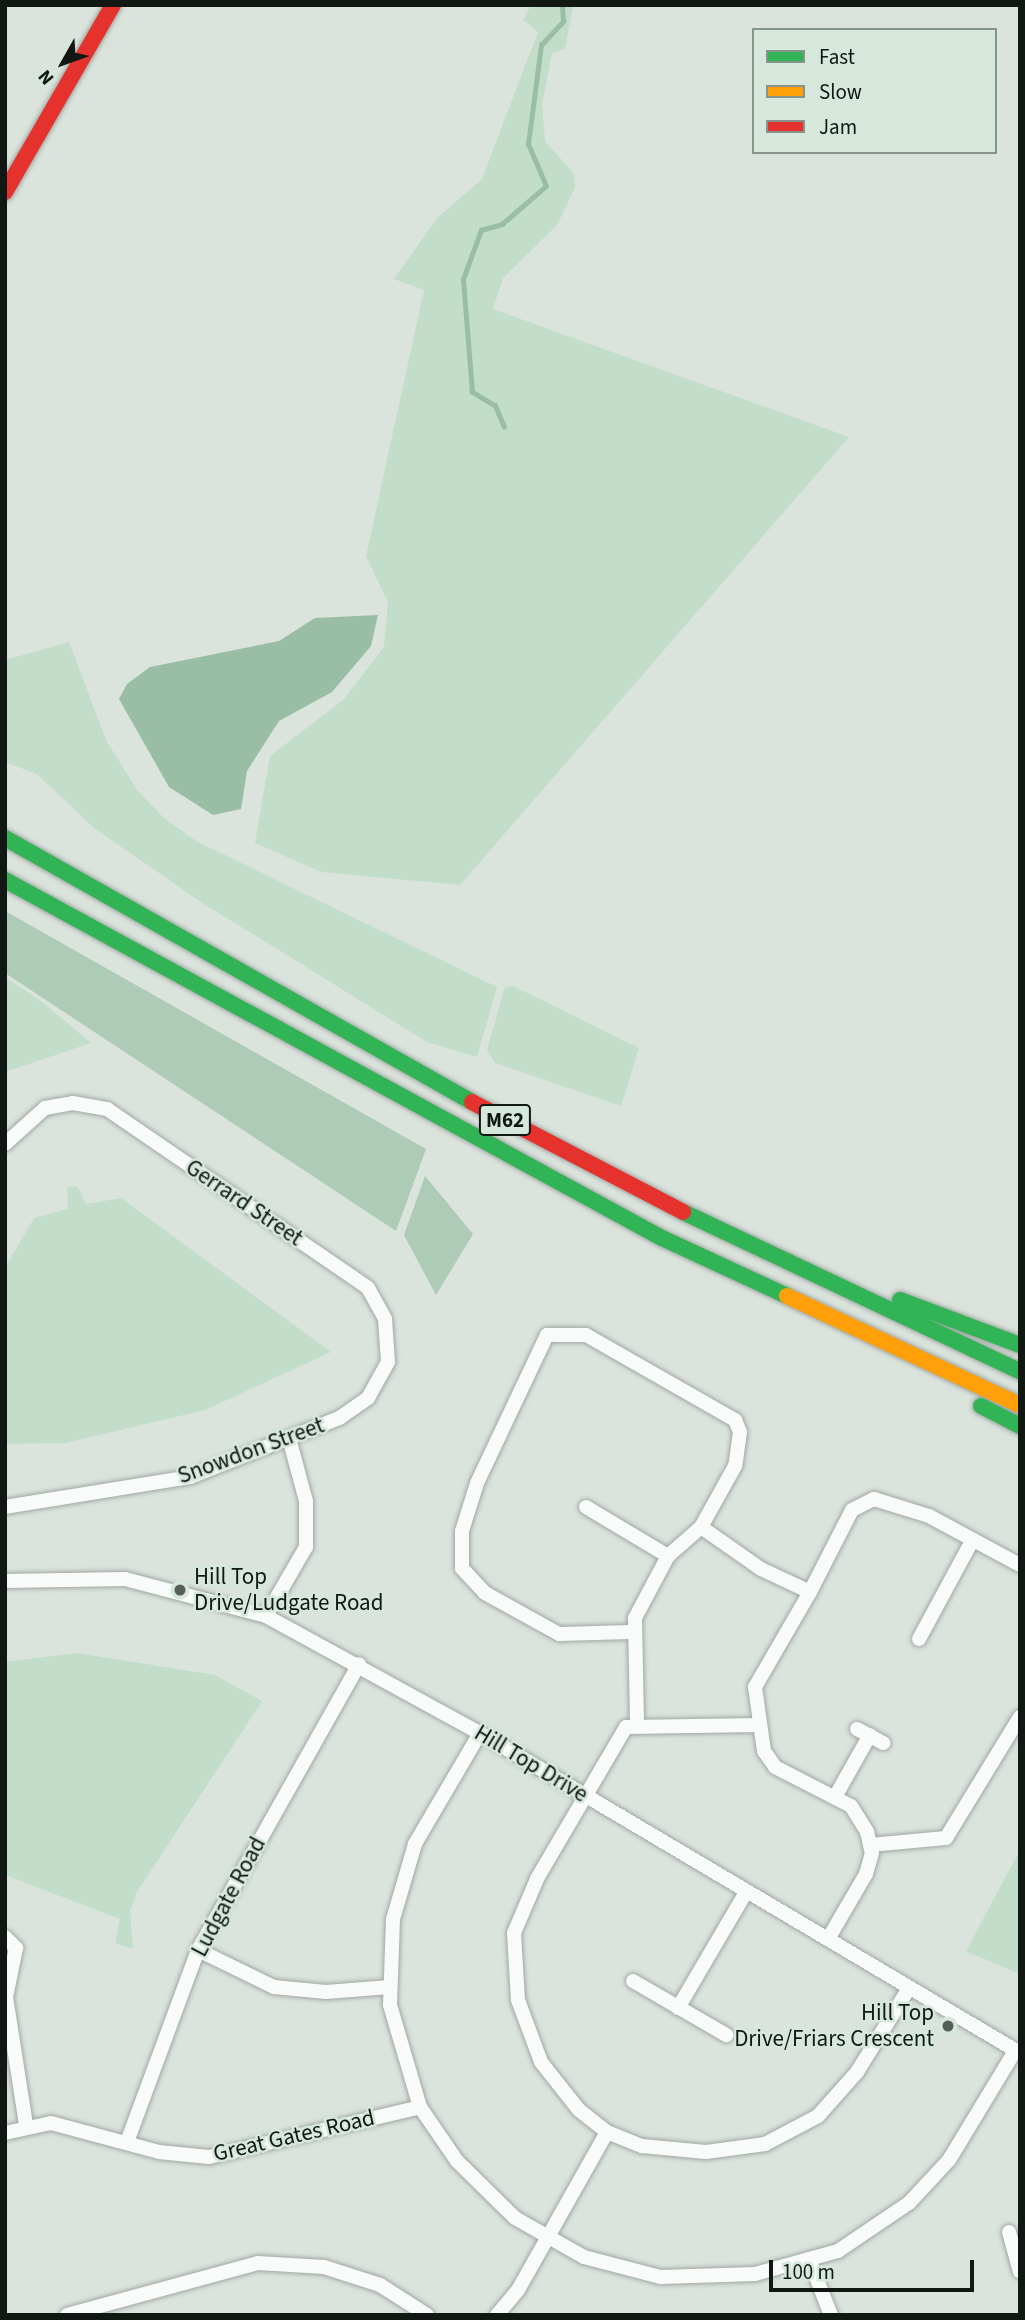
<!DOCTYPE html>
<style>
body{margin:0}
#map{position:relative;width:1025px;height:2320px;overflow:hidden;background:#dae3dc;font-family:"Source Sans 3",sans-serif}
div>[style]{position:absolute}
.green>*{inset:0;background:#c2deca}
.forest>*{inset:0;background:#adcbb6}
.water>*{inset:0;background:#9abda5}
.stream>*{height:4.5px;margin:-2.25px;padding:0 2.25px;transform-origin:2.25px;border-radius:2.25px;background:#9abda5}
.roads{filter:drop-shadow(0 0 2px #a1a8a3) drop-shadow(0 0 2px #a1a8a3)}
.street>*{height:14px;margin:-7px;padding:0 7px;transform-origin:7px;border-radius:7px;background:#f9fbfa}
.fast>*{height:16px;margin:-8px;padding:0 8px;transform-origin:8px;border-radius:8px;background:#30b455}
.slow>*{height:16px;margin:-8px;padding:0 8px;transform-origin:8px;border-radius:8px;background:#ff9f0a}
.jam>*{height:16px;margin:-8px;padding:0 8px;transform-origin:8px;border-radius:8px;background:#e5322d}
.dots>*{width:19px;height:19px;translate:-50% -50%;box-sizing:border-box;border:4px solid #d6e7db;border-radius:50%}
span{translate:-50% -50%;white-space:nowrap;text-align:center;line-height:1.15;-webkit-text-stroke:5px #d6e7db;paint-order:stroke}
.shield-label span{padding:2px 5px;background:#d6e7db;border:2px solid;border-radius:5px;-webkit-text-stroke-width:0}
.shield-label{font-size:21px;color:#111712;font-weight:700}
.street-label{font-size:23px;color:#111712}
.poi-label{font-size:23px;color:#111712}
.left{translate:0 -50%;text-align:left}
.right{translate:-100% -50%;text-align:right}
.frame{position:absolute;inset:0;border:7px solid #111712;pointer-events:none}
.legend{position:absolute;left:752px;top:28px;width:245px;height:126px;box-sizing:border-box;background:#d6e7db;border:2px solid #87948b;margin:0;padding:9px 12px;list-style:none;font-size:21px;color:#111712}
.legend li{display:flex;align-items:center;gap:14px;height:35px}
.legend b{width:35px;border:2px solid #87948b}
.north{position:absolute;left:28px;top:28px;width:70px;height:70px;-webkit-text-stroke:5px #d6e7db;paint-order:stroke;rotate:230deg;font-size:19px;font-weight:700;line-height:28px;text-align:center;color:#111712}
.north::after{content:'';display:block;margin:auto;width:24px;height:32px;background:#111712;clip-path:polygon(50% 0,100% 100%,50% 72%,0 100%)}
.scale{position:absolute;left:769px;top:2260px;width:205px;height:32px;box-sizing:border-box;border:4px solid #111712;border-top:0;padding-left:9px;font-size:21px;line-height:24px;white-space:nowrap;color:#111712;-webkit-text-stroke:5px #d6e7db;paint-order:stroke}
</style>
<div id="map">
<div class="green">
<div style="clip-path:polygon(531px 5px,573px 5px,565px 49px,552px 53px,542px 105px,545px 141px,574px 174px,575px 188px,557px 225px,503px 278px,493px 309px,849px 437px,460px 885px,321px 872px,255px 843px,270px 756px,343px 700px,384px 647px,388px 602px,366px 556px,424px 290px,394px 279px,437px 218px,482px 179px,538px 32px,523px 20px)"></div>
<div style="clip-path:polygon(69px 642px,106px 740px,137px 790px,164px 818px,196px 841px,497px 987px,477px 1057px,427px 1042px,201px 902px,94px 828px,37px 774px,5px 762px,5px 660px)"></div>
<div style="clip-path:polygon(5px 977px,41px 1001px,91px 1043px,5px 1072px)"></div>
<div style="clip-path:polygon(513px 986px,639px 1048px,621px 1106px,495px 1063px,487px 1050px,505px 987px)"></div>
<div style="clip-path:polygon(77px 1186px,86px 1204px,121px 1198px,331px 1352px,205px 1410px,65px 1443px,5px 1444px,5px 1268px,34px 1218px,68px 1209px,67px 1187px)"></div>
<div style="clip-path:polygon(77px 1653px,215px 1675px,262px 1701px,137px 1892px,130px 1911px,133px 1949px,115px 1943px,120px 1919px,5px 1875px,5px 1662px)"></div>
<div style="clip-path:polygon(1020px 1850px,1020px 1974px,966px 1951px)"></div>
</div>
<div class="forest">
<div style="clip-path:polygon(5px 911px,426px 1149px,396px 1231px,5px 973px)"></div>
<div style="clip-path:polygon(425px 1176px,473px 1234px,436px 1295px,404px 1235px)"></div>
</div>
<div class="water">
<div style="clip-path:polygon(378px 615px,371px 646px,332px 692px,279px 721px,247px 771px,241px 809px,213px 815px,169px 787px,119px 699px,127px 684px,150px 667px,279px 641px,315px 618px)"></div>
</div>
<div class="stream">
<div style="left:504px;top:427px;width:23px;rotate:-113deg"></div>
<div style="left:495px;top:406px;width:27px;rotate:-149deg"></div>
<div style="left:472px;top:392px;width:113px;rotate:-94.6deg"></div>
<div style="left:463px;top:279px;width:52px;rotate:-69.8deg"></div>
<div style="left:481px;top:230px;width:22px;rotate:-16deg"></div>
<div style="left:502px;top:224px;width:58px;rotate:-40.8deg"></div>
<div style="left:546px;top:186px;width:46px;rotate:-113.2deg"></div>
<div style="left:528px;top:144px;width:100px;rotate:-82.5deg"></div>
<div style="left:541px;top:45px;width:33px;rotate:-47deg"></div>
<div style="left:563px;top:21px;width:16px;rotate:-94deg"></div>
</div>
<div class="roads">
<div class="street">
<div style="left:5px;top:1144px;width:54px;rotate:-42deg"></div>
<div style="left:45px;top:1108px;width:28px;rotate:-10deg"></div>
<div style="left:73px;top:1103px;width:35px;rotate:10deg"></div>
<div style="left:107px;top:1109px;width:316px;rotate:34.4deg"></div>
<div style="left:368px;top:1288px;width:35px;rotate:61deg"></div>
<div style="left:385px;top:1319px;width:43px;rotate:86deg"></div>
<div style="left:388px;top:1362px;width:41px;rotate:119.1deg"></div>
<div style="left:368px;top:1398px;width:35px;rotate:145deg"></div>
<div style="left:339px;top:1418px;width:160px;rotate:158.4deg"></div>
<div style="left:190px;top:1477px;width:187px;rotate:170.8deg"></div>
<div style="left:586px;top:1507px;width:96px;rotate:30.9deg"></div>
<div style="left:701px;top:1527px;width:73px;rotate:35deg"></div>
<div style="left:761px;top:1569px;width:54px;rotate:25.1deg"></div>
<div style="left:810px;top:1592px;width:92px;rotate:-62.9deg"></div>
<div style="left:852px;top:1510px;width:25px;rotate:-27deg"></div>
<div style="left:874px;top:1499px;width:58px;rotate:17.2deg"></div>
<div style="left:929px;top:1516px;width:103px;rotate:28.3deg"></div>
<div style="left:5px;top:1581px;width:120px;rotate:-1deg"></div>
<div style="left:125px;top:1579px;width:146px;rotate:14.7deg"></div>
<div style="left:266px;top:1616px;width:244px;rotate:28.7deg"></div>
<div style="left:480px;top:1733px;width:628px;rotate:30.65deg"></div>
<div style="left:810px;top:1592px;width:110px;rotate:120.1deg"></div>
<div style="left:755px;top:1687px;width:65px;rotate:82deg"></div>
<div style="left:764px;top:1751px;width:19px;rotate:55deg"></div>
<div style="left:775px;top:1767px;width:85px;rotate:27.2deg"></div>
<div style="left:851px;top:1806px;width:31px;rotate:58deg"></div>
<div style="left:867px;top:1832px;width:22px;rotate:77deg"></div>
<div style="left:872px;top:1853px;width:22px;rotate:106deg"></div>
<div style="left:866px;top:1874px;width:75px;rotate:120.3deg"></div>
<div style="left:266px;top:1616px;width:80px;rotate:-59.9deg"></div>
<div style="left:306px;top:1547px;width:46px;rotate:-90deg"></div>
<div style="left:306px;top:1501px;width:65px;rotate:-105.1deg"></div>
<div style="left:631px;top:1632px;width:72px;rotate:178.4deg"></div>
<div style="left:559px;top:1634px;width:85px;rotate:-151deg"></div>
<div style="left:485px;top:1593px;width:34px;rotate:-133deg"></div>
<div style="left:462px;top:1568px;width:37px;rotate:-90deg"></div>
<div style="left:462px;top:1531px;width:50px;rotate:-72.6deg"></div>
<div style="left:477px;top:1483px;width:164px;rotate:-64.7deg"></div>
<div style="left:547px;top:1335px;width:39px"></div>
<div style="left:586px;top:1335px;width:172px;rotate:29.7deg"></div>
<div style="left:735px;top:1420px;width:13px;rotate:67deg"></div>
<div style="left:740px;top:1432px;width:34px;rotate:98deg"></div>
<div style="left:735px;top:1466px;width:70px;rotate:119.1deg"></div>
<div style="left:701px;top:1527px;width:44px;rotate:138.7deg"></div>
<div style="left:668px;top:1556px;width:70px;rotate:118deg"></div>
<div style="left:635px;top:1618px;width:106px;rotate:88.9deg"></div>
<div style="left:919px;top:1639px;width:111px;rotate:-61.6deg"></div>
<div style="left:760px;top:1725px;width:134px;rotate:179.1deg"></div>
<div style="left:626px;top:1727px;width:176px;rotate:120.4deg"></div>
<div style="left:537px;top:1879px;width:59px;rotate:113.1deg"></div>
<div style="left:514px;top:1933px;width:67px;rotate:86.6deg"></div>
<div style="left:518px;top:2000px;width:66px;rotate:69.6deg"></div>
<div style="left:541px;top:2062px;width:61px;rotate:51.6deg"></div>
<div style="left:579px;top:2110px;width:36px;rotate:38deg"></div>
<div style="left:607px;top:2132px;width:38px;rotate:22deg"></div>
<div style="left:642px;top:2146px;width:64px;rotate:5.4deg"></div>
<div style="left:706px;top:2152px;width:60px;rotate:-7.7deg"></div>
<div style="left:765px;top:2144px;width:60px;rotate:-27.8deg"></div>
<div style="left:818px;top:2116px;width:59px;rotate:-48.4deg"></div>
<div style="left:857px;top:2072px;width:99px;rotate:-58.2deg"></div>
<div style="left:857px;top:1729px;width:30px;rotate:28deg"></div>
<div style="left:480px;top:1733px;width:129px;rotate:120.4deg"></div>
<div style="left:415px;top:1844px;width:78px;rotate:106.3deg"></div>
<div style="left:393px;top:1919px;width:86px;rotate:92deg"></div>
<div style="left:390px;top:2005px;width:106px;rotate:73.6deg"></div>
<div style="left:420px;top:2107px;width:65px;rotate:55.6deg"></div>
<div style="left:457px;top:2161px;width:81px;rotate:44.5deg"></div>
<div style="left:515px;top:2218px;width:79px;rotate:29.5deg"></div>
<div style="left:584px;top:2257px;width:80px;rotate:14.6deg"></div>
<div style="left:661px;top:2277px;width:94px;rotate:-1.8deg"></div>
<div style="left:755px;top:2274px;width:86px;rotate:-15.5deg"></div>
<div style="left:838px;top:2251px;width:86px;rotate:-34.1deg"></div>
<div style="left:909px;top:2203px;width:59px;rotate:-47.1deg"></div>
<div style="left:949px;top:2160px;width:127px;rotate:-58.8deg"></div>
<div style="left:835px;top:1797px;width:71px;rotate:-60.6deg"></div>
<div style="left:870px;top:1845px;width:76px;rotate:-5.3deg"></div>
<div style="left:946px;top:1838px;width:142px;rotate:-58.6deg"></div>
<div style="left:5px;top:1937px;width:16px;rotate:45deg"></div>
<div style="left:16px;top:1948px;width:50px;rotate:101.5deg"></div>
<div style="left:6px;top:1997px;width:130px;rotate:81.1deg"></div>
<div style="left:198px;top:1950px;width:85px;rotate:26deg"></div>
<div style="left:274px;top:1987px;width:52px;rotate:5.5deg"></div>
<div style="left:326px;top:1992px;width:64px;rotate:-4.5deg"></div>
<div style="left:633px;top:1981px;width:108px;rotate:30.1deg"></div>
<div style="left:678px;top:2008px;width:134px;rotate:-59.6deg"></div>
<div style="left:5px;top:2133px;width:47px;rotate:-12.3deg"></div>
<div style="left:51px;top:2123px;width:112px;rotate:15deg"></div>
<div style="left:159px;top:2152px;width:50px;rotate:5.7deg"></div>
<div style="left:209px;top:2157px;width:217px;rotate:-13.3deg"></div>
<div style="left:127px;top:2142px;width:205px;rotate:-69.7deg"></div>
<div style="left:198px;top:1950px;width:328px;rotate:-60.6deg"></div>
<div style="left:1009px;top:2232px;width:41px;rotate:74.6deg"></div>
<div style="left:809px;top:2259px;width:60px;rotate:68.6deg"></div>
<div style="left:67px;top:2315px;width:198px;rotate:-15.2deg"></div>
<div style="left:258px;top:2263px;width:66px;rotate:3.5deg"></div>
<div style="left:324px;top:2267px;width:59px;rotate:17.8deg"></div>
<div style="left:380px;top:2285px;width:56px;rotate:32.6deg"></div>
<div style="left:497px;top:2315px;width:33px;rotate:-50deg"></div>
<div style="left:518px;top:2290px;width:181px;rotate:-60.6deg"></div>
</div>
<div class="fast">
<div style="left:5px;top:838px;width:536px;rotate:29.48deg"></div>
<div style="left:5px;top:880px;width:748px;rotate:28.59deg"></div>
<div style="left:662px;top:1238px;width:138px;rotate:24.9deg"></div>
<div style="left:683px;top:1212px;width:373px;rotate:25.3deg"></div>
<div style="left:900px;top:1300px;width:128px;rotate:20.6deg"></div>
<div style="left:981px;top:1406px;width:44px;rotate:27.1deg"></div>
</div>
<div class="slow">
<div style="left:787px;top:1296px;width:257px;rotate:25.1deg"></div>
</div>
<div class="jam">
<div style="left:5px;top:192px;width:216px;rotate:-60deg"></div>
<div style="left:472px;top:1102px;width:238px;rotate:27.5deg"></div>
</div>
</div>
<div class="dots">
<div style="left:180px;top:1590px;background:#575e59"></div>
<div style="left:948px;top:2026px;background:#575e59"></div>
</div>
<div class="shield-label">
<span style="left:505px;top:1120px">M62</span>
</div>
<div class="street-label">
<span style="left:244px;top:1203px;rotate:34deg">Gerrard Street</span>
<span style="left:251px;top:1451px;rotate:-20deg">Snowdon Street</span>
<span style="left:531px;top:1764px;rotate:31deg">Hill Top Drive</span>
<span style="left:229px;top:1897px;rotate:-62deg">Ludgate Road</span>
<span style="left:294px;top:2136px;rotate:-13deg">Great Gates Road</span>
</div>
<div class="poi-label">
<span class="left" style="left:194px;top:1590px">Hill Top<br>Drive/Ludgate Road</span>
<span class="right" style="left:934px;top:2026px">Hill Top<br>Drive/Friars Crescent</span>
</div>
<div class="frame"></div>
<ul class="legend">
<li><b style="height:9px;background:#30b455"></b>Fast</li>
<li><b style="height:9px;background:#ff9f0a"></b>Slow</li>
<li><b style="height:9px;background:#e5322d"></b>Jam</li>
</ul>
<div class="north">N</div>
<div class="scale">100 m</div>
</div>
